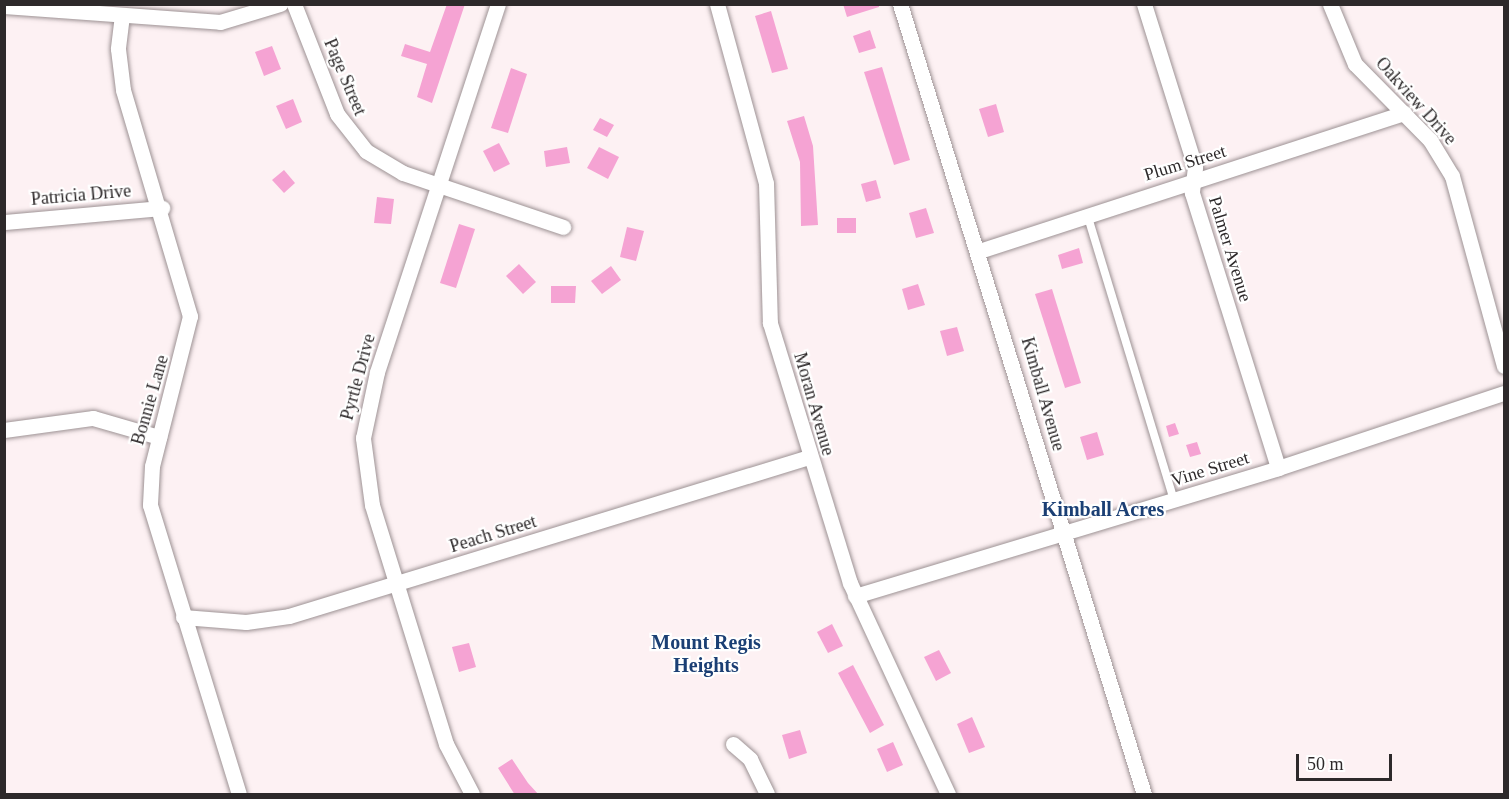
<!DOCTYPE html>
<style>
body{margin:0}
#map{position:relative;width:1509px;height:799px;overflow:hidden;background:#fdf1f3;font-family:"Times New Roman",serif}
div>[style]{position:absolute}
.building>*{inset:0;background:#f5a3d3}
.roads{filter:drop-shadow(0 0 2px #9d9294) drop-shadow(0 0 2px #9d9294)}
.service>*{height:8px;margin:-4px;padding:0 4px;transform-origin:4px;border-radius:4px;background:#fff}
.minor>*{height:15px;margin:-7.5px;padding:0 7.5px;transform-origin:7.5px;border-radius:7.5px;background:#fff}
span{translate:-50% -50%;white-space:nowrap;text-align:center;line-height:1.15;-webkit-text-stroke:4.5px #fff;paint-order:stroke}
.street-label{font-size:18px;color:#2d292a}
.neighbourhood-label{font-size:20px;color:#1b3f74;font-weight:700}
.frame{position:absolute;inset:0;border:6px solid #2d292a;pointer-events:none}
.scale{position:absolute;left:1296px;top:754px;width:96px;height:27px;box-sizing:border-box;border:3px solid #2d292a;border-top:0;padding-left:8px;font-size:18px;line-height:21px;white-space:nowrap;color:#2d292a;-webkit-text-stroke:4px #fff;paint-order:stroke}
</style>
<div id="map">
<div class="building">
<div style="clip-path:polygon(447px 4px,465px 4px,432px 103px,417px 97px,427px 64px,401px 56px,405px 44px,430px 52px)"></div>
<div style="clip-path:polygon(843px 4px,879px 4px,879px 7px,847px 17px)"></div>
<div style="clip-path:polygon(771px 11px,788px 69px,772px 73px,755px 16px)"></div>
<div style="clip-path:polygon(870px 30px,876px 48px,859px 53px,853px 36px)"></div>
<div style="clip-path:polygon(272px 46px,281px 69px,264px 76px,255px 52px)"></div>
<div style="clip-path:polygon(882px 67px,910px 160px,894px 165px,864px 72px)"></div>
<div style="clip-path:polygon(511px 68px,527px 74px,508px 133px,491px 128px)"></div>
<div style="clip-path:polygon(293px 99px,302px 122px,286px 129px,276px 106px)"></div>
<div style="clip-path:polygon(996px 104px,1004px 132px,988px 137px,979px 109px)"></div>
<div style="clip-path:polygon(804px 116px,813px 146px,818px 225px,801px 226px,800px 162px,787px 121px)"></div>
<div style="clip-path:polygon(600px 118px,614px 125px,607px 137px,593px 130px)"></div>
<div style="clip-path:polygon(499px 143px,510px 164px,494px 172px,483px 151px)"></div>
<div style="clip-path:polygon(567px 147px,570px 163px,546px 167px,544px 151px)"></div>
<div style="clip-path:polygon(599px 147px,619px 157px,608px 179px,587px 168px)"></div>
<div style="clip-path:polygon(284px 170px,295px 183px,284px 193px,272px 180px)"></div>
<div style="clip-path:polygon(876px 180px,881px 198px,866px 202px,861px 184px)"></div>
<div style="clip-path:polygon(377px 197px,394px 199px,391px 224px,374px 223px)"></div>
<div style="clip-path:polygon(926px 208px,934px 233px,916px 238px,909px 213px)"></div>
<div style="clip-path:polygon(837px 218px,856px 218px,856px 233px,837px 233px)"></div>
<div style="clip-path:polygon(459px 224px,475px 229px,456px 288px,440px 283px)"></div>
<div style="clip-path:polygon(627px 227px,644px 231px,636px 261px,620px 257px)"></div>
<div style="clip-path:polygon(1079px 248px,1083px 263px,1062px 269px,1058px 255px)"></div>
<div style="clip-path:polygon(519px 264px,536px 282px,523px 294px,506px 276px)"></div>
<div style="clip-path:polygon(611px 266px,621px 280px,602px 294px,591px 281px)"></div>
<div style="clip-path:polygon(918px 284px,925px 305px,908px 310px,902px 289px)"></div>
<div style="clip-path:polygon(551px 286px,576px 286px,575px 303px,551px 303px)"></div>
<div style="clip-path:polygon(1052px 289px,1081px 383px,1065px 388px,1035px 294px)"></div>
<div style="clip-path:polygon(957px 327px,964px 351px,947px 356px,940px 331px)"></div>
<div style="clip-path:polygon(1175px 423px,1179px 434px,1169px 437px,1166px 426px)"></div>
<div style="clip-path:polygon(1097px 432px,1104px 455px,1087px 460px,1080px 437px)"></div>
<div style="clip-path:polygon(1197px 442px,1201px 454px,1190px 457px,1186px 445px)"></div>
<div style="clip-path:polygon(832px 624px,843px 646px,828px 653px,817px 632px)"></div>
<div style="clip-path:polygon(469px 643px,476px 667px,459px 672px,452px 647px)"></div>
<div style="clip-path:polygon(939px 650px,951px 673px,936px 681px,924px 657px)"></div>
<div style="clip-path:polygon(853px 665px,884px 725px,870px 733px,838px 673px)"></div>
<div style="clip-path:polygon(972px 717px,985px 747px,969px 753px,957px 724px)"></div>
<div style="clip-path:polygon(800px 730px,807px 753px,789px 759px,782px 735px)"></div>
<div style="clip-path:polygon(893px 742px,903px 765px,887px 772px,877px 749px)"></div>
<div style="clip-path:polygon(512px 759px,528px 783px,539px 795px,515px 795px,498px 768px)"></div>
</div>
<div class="roads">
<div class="service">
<div style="left:1087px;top:214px;width:299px;rotate:73.1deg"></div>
</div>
<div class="minor">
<div style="left:294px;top:4px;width:118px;rotate:68.6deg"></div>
<div style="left:337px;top:114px;width:47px;rotate:51.9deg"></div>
<div style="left:366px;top:151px;width:43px;rotate:30.7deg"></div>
<div style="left:403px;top:173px;width:169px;rotate:18.6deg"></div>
<div style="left:717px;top:4px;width:186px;rotate:74.7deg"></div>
<div style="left:766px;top:183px;width:140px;rotate:88.4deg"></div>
<div style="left:770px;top:323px;width:272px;rotate:72.9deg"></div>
<div style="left:850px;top:583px;width:233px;rotate:65.1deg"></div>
<div style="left:900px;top:4px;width:827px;rotate:72.84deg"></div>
<div style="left:1144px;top:4px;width:171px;rotate:72.6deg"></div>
<div style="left:1195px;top:167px;width:26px;rotate:97deg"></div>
<div style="left:1192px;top:193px;width:288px;rotate:72.6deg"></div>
<div style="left:1330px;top:4px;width:65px;rotate:67.4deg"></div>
<div style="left:1355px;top:64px;width:107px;rotate:45.4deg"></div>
<div style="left:1430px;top:140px;width:42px;rotate:58.6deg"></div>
<div style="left:1452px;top:176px;width:197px;rotate:74.7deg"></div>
<div style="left:4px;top:6px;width:217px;rotate:4.2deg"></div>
<div style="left:220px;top:22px;width:63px;rotate:-16.7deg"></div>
<div style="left:122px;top:15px;width:34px;rotate:97deg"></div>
<div style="left:118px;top:49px;width:41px;rotate:83deg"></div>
<div style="left:123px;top:90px;width:236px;rotate:73.5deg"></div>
<div style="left:190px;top:316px;width:155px;rotate:104.2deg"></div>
<div style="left:152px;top:466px;width:39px;rotate:93deg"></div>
<div style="left:150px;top:505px;width:302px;rotate:72.9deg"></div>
<div style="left:4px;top:222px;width:159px;rotate:-5.1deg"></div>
<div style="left:979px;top:251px;width:447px;rotate:-18deg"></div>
<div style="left:4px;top:430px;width:90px;rotate:-7.7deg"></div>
<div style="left:93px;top:418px;width:69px;rotate:16.1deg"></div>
<div style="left:855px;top:596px;width:442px;rotate:-16.8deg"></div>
<div style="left:1278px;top:468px;width:238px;rotate:-18.4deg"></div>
<div style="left:183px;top:617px;width:63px;rotate:4.5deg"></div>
<div style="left:246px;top:622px;width:43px;rotate:-7.9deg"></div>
<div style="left:289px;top:616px;width:544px;rotate:-17deg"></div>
<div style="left:733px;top:744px;width:23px;rotate:41deg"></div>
<div style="left:750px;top:759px;width:39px;rotate:64deg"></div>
<div style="left:472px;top:794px;width:56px;rotate:-117.5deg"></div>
<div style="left:446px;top:744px;width:250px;rotate:-107.2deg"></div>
<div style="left:372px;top:505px;width:68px;rotate:-97.7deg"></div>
<div style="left:363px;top:438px;width:67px;rotate:-78deg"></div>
<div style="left:377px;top:372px;width:387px;rotate:-71.8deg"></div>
</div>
</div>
<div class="street-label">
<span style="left:345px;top:77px;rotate:67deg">Page Street</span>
<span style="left:1416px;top:101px;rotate:48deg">Oakview Drive</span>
<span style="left:1185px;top:163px;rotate:-17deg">Plum Street</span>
<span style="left:81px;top:195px;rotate:-5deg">Patricia Drive</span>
<span style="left:1230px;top:249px;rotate:73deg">Palmer Avenue</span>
<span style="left:358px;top:377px;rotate:-75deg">Pyrtle Drive</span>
<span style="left:1043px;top:394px;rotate:74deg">Kimball Avenue</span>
<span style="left:150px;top:400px;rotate:-74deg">Bonnie Lane</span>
<span style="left:814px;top:404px;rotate:74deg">Moran Avenue</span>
<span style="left:1210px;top:469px;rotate:-17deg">Vine Street</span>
<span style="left:493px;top:534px;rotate:-17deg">Peach Street</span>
</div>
<div class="neighbourhood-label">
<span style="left:1103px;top:509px">Kimball Acres</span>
<span style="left:706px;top:654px">Mount Regis<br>Heights</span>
</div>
<div class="frame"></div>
<div class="scale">50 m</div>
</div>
